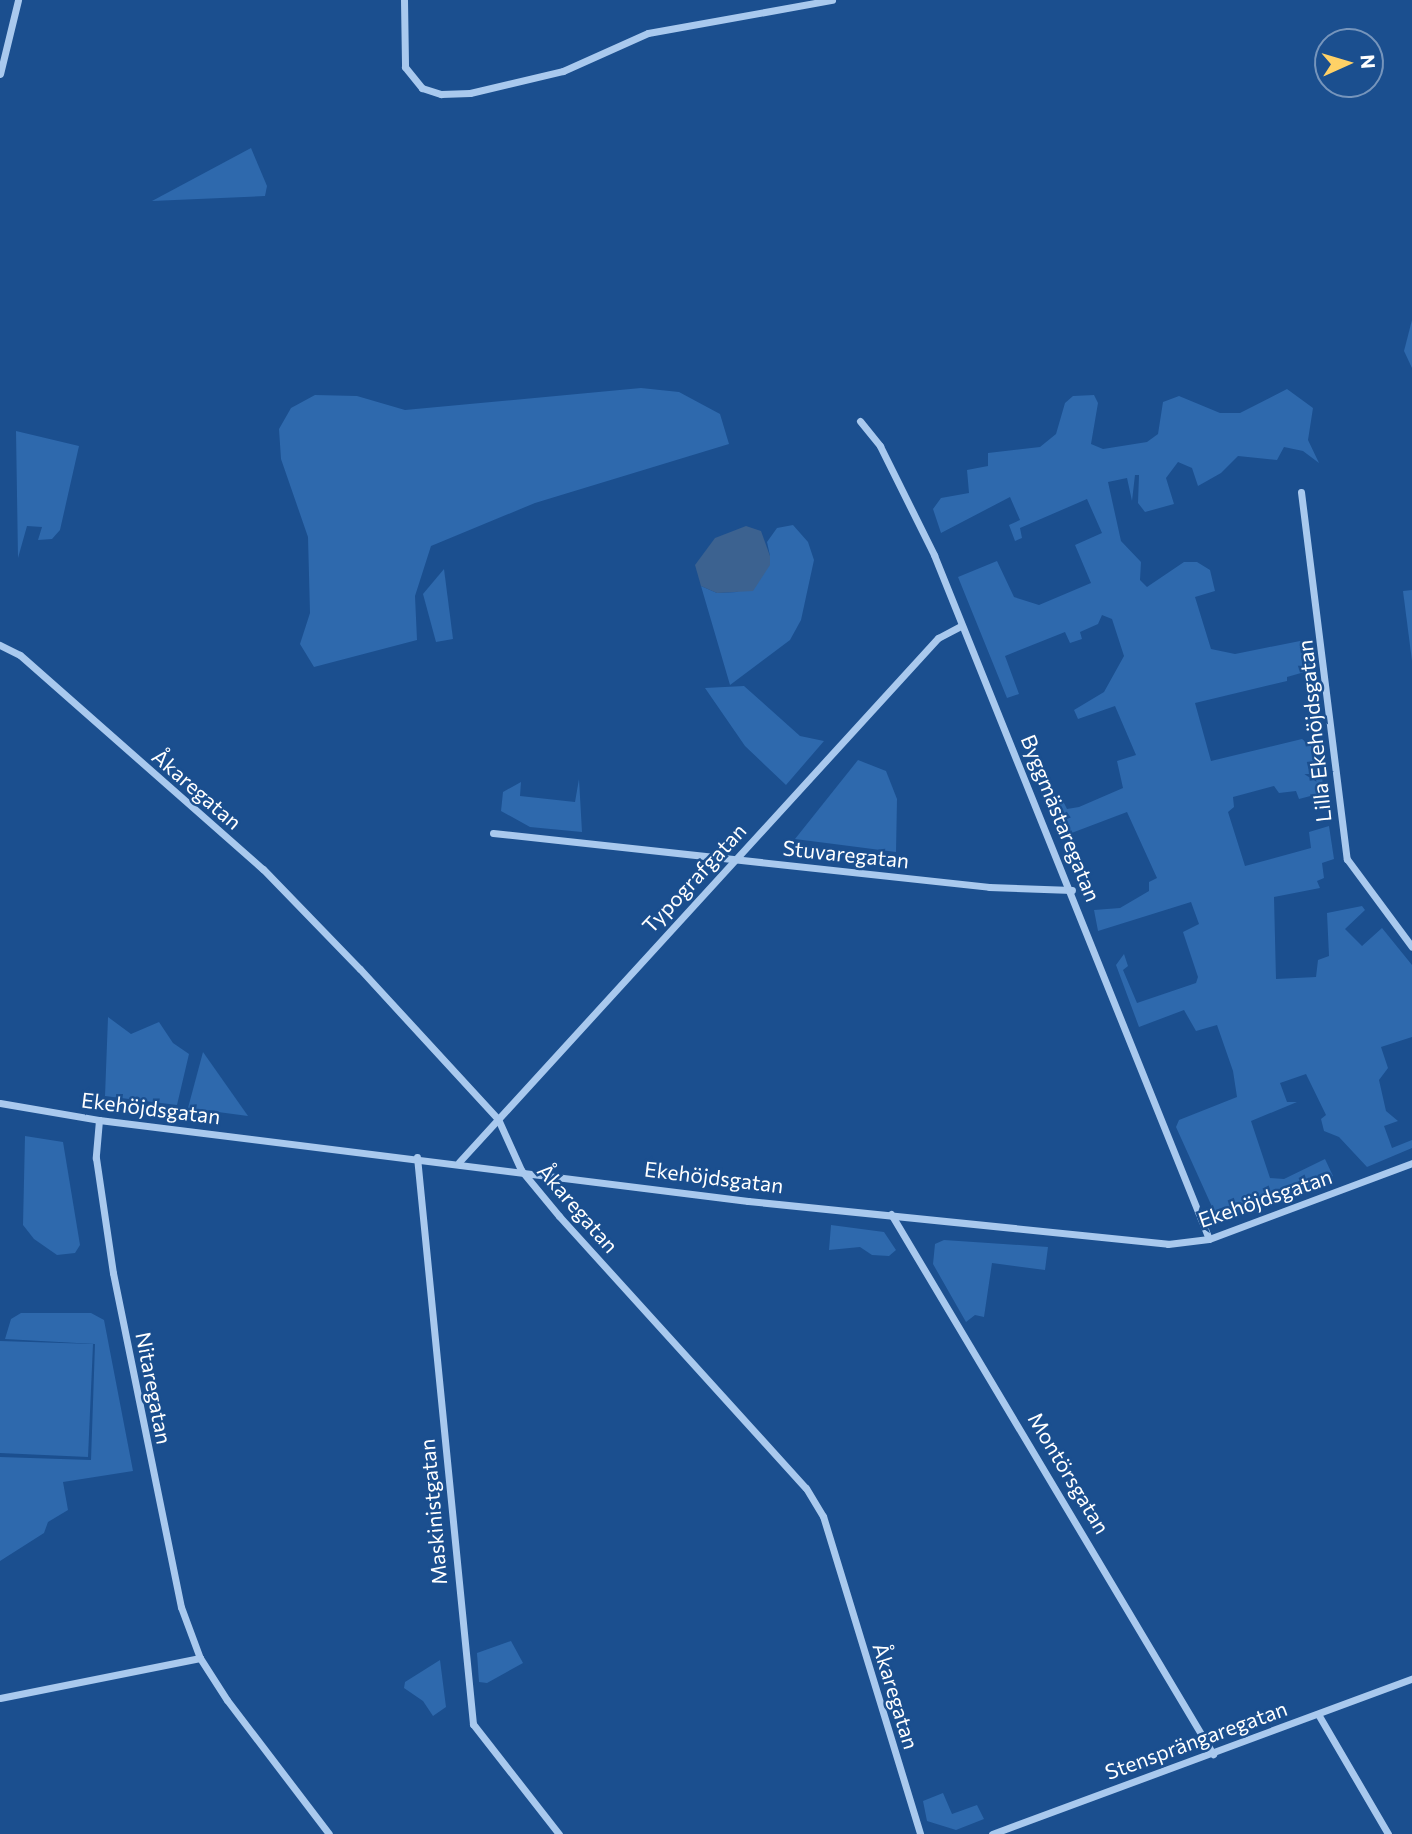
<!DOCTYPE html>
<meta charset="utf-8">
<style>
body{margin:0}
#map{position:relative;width:1412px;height:1834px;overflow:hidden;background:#1b4f8f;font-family:Commissioner,sans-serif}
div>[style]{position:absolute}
.green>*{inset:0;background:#2e69ad}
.water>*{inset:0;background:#3c6290}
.minor>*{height:7px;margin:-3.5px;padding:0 3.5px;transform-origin:3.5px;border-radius:3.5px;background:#a9c9ee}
span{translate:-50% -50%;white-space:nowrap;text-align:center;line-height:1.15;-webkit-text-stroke:5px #1b4f8f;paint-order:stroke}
.street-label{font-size:21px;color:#fff}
.north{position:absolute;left:1314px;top:28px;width:70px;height:70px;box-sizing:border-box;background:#1b4f8f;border:2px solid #7695bc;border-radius:50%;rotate:86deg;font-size:19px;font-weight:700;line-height:28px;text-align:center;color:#fff}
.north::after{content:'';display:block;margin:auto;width:24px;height:32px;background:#ffd166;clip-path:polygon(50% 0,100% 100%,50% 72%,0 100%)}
</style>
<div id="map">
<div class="green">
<div style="clip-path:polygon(251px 148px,267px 186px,265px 196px,152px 201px)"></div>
<div style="clip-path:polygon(1412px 320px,1412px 368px,1404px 351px)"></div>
<div style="clip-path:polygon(641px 388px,679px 392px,720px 414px,729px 444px,535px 503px,431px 546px,415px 596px,417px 640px,314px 667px,300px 644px,310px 613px,308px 537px,281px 459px,279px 429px,291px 408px,315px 395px,357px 396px,405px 410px)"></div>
<div style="clip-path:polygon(1287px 389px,1313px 408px,1308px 440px,1319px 463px,1303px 451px,1284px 447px,1277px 460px,1238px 456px,1221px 473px,1198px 486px,1192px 468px,1178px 462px,1166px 478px,1174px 504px,1145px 512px,1138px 503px,1139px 475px,1135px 475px,1132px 501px,1127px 478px,1108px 482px,1121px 541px,1141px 562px,1140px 580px,1147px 587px,1184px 562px,1197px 562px,1210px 570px,1215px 591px,1195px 597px,1211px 649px,1235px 654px,1300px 641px,1308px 646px,1312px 663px,1308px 671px,1287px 677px,1287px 681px,1195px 703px,1211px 761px,1302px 739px,1319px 753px,1323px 785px,1318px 794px,1299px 799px,1296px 791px,1279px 793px,1274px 786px,1233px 797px,1234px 807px,1228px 812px,1245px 866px,1311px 848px,1309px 832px,1329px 826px,1334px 859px,1322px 863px,1324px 878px,1317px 881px,1320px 888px,1274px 897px,1276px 979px,1316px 977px,1318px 960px,1329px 956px,1327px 913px,1362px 906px,1365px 910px,1345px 929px,1362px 946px,1382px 928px,1412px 965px,1412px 1037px,1381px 1047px,1388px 1068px,1379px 1080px,1386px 1111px,1398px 1121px,1384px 1126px,1392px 1148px,1412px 1140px,1412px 1148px,1367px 1167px,1339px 1137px,1324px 1131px,1321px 1119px,1326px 1115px,1306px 1074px,1280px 1083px,1287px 1102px,1297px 1102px,1251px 1121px,1270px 1178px,1284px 1179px,1325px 1159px,1333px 1176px,1218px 1220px,1176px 1127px,1179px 1120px,1237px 1097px,1233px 1071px,1217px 1025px,1196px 1031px,1184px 1010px,1139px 1027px,1116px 965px,1124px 954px,1128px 966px,1123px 970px,1137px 1003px,1196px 983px,1198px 977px,1183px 932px,1199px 924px,1191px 902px,1098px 931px,1094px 910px,1120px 908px,1149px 891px,1149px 882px,1157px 878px,1127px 812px,1061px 837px,1048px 806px,1062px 799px,1067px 809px,1079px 807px,1123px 788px,1117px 761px,1136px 755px,1115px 706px,1078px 719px,1074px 710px,1104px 692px,1124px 656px,1112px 619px,1102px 615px,1098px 624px,1080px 632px,1082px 639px,1070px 643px,1065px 632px,1005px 656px,1019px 694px,1007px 698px,958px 577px,997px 561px,1014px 597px,1039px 605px,1091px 583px,1075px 545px,1102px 533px,1087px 499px,1020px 528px,1022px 538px,1015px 541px,1009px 525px,1020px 520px,1010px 497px,941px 533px,933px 509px,941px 498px,969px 493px,967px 470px,988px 466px,988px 453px,1040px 447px,1056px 434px,1065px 403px,1073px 396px,1094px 395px,1098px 403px,1091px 444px,1103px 449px,1147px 442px,1158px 434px,1163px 402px,1179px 396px,1220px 413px,1240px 413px)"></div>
<div style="clip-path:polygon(16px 431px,79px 446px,60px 530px,52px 539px,38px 540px,42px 527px,27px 526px,18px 558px)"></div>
<div style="clip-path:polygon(793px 525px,808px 542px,814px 560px,801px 620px,790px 640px,730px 685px,701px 586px,717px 593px,737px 592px,770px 556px,767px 542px,777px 528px)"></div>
<div style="clip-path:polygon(444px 569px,453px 639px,436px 642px,423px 594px)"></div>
<div style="clip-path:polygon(1412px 590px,1412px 661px,1403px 591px)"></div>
<div style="clip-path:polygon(744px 686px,800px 736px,824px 741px,786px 785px,745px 746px,705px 688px)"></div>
<div style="clip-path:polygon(858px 760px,886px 771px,897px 799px,896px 852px,795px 839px)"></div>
<div style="clip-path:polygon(579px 779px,582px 832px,530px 827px,501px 811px,503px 792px,521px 782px,520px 796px,575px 802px)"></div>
<div style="clip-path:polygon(108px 1017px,131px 1034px,159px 1022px,173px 1043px,189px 1054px,177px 1105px,105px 1096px)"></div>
<div style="clip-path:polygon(203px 1052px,248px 1116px,188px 1108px)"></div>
<div style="clip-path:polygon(25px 1136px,63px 1142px,80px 1245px,75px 1253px,57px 1255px,34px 1239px,23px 1225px)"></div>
<div style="clip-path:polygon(831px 1225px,884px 1232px,896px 1250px,889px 1256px,872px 1255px,860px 1247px,829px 1250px)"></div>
<div style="clip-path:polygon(944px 1240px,1048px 1247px,1045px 1270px,992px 1263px,984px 1317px,975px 1315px,966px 1322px,933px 1264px,935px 1244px)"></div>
<div style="clip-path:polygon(21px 1313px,91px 1313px,104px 1320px,133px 1471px,63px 1482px,68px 1510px,48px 1522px,44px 1533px,0 1561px,0 1457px,91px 1460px,95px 1344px,5px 1339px,11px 1319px)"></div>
<div style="clip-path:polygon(0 1341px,93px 1344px,88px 1457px,0 1453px)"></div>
<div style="clip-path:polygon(511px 1641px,523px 1663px,487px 1683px,479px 1682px,477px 1653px)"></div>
<div style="clip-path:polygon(440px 1660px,446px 1707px,433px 1716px,423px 1701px,404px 1688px,405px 1682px)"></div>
<div style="clip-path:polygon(943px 1793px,952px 1814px,977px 1805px,984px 1819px,956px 1830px,927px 1821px,923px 1801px)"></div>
</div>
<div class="water">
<div style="clip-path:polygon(746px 526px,761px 531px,770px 556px,770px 565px,753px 591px,717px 593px,701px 586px,695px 565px,715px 538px)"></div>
</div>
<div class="minor">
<div style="left:404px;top:0;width:67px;rotate:89.1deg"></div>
<div style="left:405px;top:67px;width:27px;rotate:51deg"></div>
<div style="left:422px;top:88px;width:20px;rotate:18deg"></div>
<div style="left:441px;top:94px;width:29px;rotate:-2deg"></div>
<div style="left:470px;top:93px;width:96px;rotate:-13.3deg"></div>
<div style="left:563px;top:71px;width:93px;rotate:-24.1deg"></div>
<div style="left:648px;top:33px;width:187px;rotate:-10.2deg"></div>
<div style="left:0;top:74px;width:76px;rotate:-76.3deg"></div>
<div style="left:860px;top:421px;width:32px;rotate:51deg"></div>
<div style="left:880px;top:446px;width:122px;rotate:63.6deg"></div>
<div style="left:934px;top:555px;width:737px;rotate:68.1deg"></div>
<div style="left:1301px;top:492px;width:370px;rotate:82.9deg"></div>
<div style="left:1347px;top:859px;width:109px;rotate:53.5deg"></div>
<div style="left:0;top:645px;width:22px;rotate:27deg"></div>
<div style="left:20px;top:655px;width:324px;rotate:41.4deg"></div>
<div style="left:263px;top:869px;width:139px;rotate:45.9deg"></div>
<div style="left:360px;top:969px;width:204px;rotate:47.4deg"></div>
<div style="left:498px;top:1119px;width:56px;rotate:65.7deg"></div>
<div style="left:521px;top:1170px;width:60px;rotate:50.4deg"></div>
<div style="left:559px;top:1216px;width:367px;rotate:47.8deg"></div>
<div style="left:806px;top:1488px;width:33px;rotate:59deg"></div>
<div style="left:823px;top:1516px;width:332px;rotate:73deg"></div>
<div style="left:493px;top:833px;width:499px;rotate:6.2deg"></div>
<div style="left:989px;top:887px;width:83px;rotate:2.1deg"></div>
<div style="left:0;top:1103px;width:100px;rotate:9.7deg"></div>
<div style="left:99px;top:1120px;width:654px;rotate:7.11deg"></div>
<div style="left:748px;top:1201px;width:422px;rotate:5.8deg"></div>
<div style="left:1168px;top:1244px;width:41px;rotate:-7deg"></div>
<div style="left:1209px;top:1239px;width:217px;rotate:-20.5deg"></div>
<div style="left:99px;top:1120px;width:38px;rotate:95deg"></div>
<div style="left:96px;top:1158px;width:116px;rotate:81.6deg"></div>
<div style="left:113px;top:1273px;width:341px;rotate:78.5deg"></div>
<div style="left:181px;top:1607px;width:54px;rotate:69.6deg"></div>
<div style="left:200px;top:1658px;width:50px;rotate:57.3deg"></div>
<div style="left:227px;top:1700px;width:168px;rotate:52.7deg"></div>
<div style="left:417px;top:1157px;width:570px;rotate:84.36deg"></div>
<div style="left:473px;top:1724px;width:140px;rotate:52deg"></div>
<div style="left:459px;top:1162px;width:710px;rotate:-47.57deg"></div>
<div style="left:938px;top:638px;width:26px;rotate:-28deg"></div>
<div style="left:891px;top:1214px;width:629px;rotate:59.19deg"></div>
<div style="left:0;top:1698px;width:204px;rotate:-11.3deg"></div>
<div style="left:1318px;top:1714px;width:139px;rotate:59.7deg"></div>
<div style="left:992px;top:1834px;width:448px;rotate:-20.3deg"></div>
</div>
<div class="street-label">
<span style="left:1314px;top:731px;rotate:-96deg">Lilla Ekehöjdsgatan</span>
<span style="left:197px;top:789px;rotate:41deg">Åkaregatan</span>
<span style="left:1061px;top:818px;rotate:68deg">Byggmästaregatan</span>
<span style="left:846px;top:854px;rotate:6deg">Stuvaregatan</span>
<span style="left:694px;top:878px;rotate:-47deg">Typografgatan</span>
<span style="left:151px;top:1108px;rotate:7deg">Ekehöjdsgatan</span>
<span style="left:714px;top:1177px;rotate:7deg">Ekehöjdsgatan</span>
<span style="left:1265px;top:1198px;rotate:-19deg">Ekehöjdsgatan</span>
<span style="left:578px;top:1208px;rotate:49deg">Åkaregatan</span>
<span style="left:154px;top:1388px;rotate:79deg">Nitaregatan</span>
<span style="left:1069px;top:1473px;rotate:59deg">Montörsgatan</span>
<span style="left:433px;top:1512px;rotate:-95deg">Maskinistgatan</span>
<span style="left:896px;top:1696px;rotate:73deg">Åkaregatan</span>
<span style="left:1196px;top:1740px;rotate:-20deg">Stensprängaregatan</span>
</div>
<div class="north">N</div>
</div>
